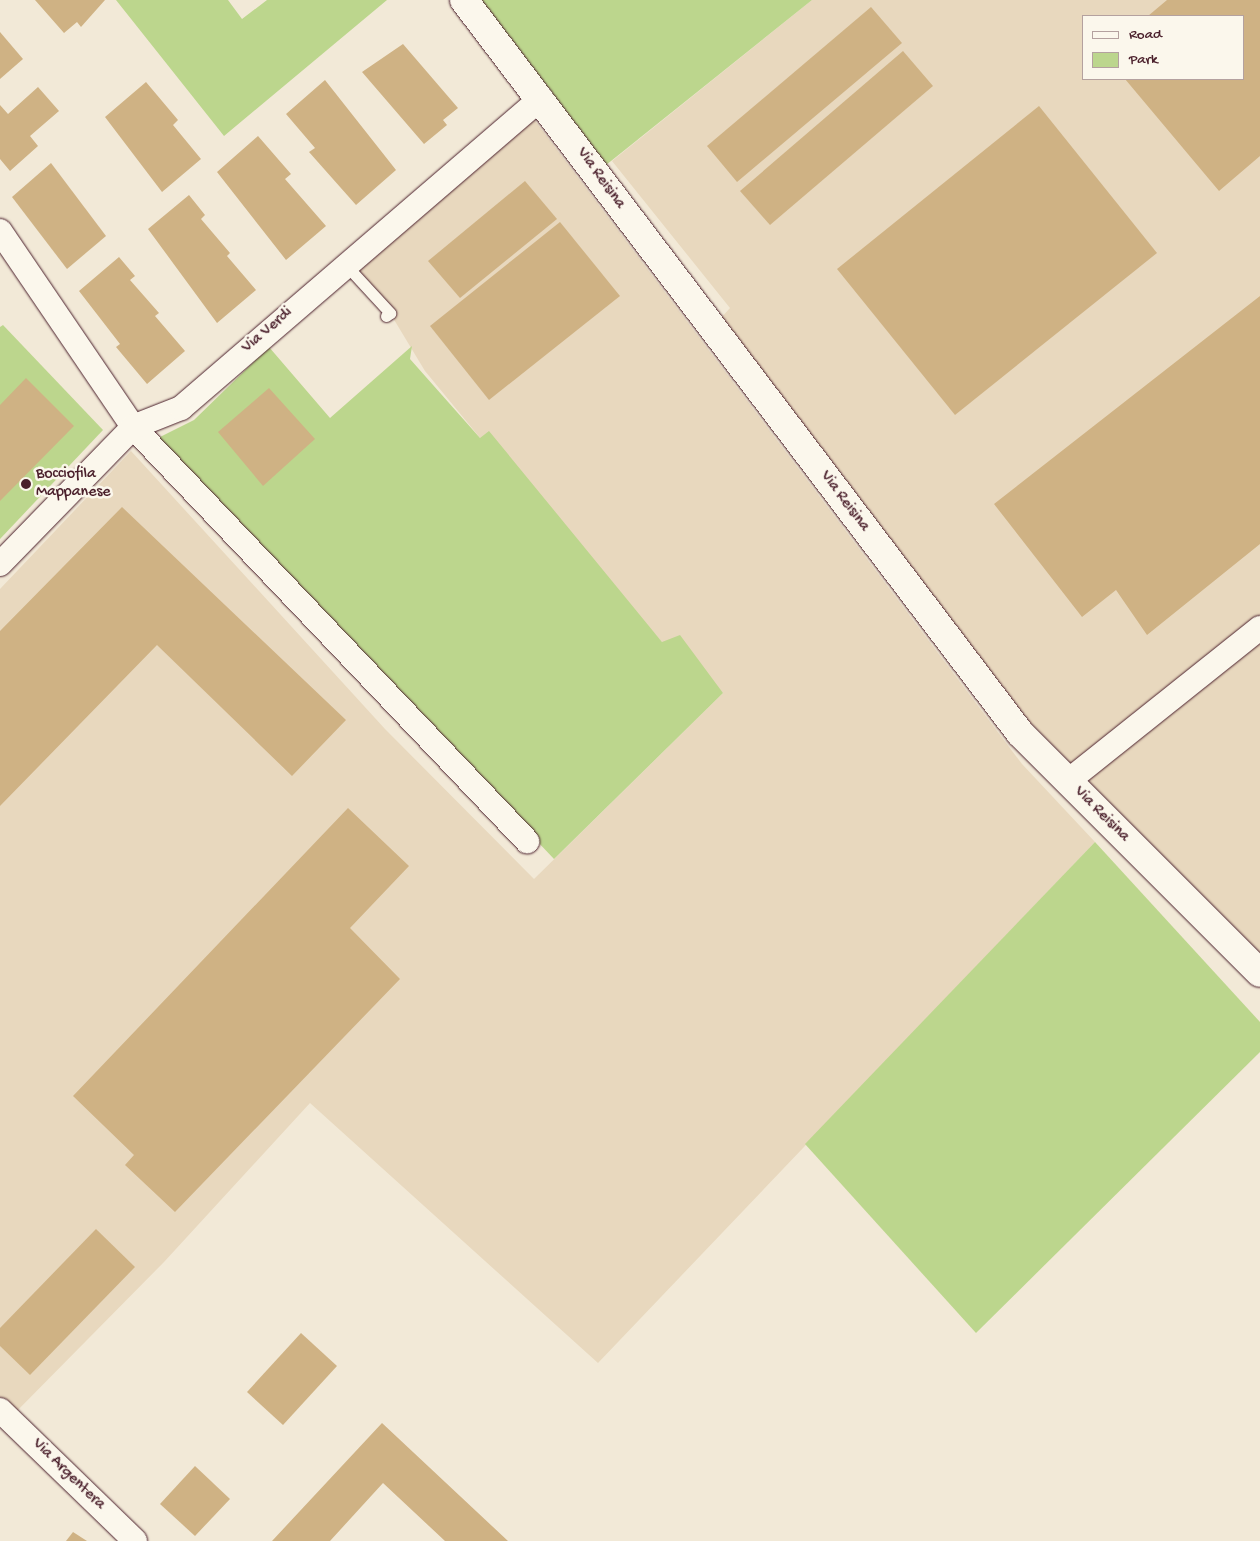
<!DOCTYPE html>
<style>
body{margin:0}
#map{position:relative;width:1260px;height:1541px;overflow:hidden;background:#f2e9d7;font-family:"Gochi Hand",sans-serif}
div>[style]{position:absolute}
.built>*{inset:0;background:#e8d8be}
.green>*{inset:0;background:#bcd68d}
.building>*{inset:0;background:#cfb284}
.roads{filter:drop-shadow(0 0 1px #4a1f2b) drop-shadow(0 0 1px #4a1f2b)}
.lane>*{height:11px;margin:-5.5px;padding:0 5.5px;transform-origin:5.5px;border-radius:5.5px;background:#fbf7ec}
.street>*{height:24px;margin:-12px;padding:0 12px;transform-origin:12px;border-radius:12px;background:#fbf7ec}
.secondary>*{height:28px;margin:-14px;padding:0 14px;transform-origin:14px;border-radius:14px;background:#fbf7ec}
.dots>*{width:14px;height:14px;translate:-50% -50%;box-sizing:border-box;border:2px solid #fbf7ec;border-radius:50%}
span{translate:-50% -50%;white-space:nowrap;text-align:center;line-height:1.15;-webkit-text-stroke:5px #fbf7ec;paint-order:stroke}
.street-label{font-size:16px;color:#4a1f2b}
.poi-label{font-size:16px;color:#4a1f2b}
.left{translate:0 -50%;text-align:left}
.legend{position:absolute;left:1082px;top:15px;width:162px;height:65px;box-sizing:border-box;background:#fbf7ec;border:1px solid #b4a19f;margin:0;padding:6px 9px;list-style:none;font-size:15px;color:#4a1f2b}
.legend li{display:flex;align-items:center;gap:10px;height:25px}
.legend b{width:25px;border:1px solid #b4a19f}
</style>
<div id="map">
<div class="built">
<div style="clip-path:polygon(evenodd,812px 0,1260px 0,1260px 960px,1067px 782px,711px 329px,730px 308px,612px 161px,812px 0,1084px 16px,1244px 16px,1244px 79px,1084px 79px,1084px 16px)"></div>
<div style="clip-path:polygon(529px 113px,1022px 764px,1095px 842px,598px 1363px,310px 1103px,164px 1262px,10px 1418px,0 1407px,0 589px,131px 451px,385px 729px,534px 879px,723px 693px,662px 642px,481px 439px,425px 371px,390px 313px,345px 264px)"></div>
</div>
<div class="green">
<div style="clip-path:polygon(116px 0,228px 0,242px 19px,267px 0,387px 0,224px 136px)"></div>
<div style="clip-path:polygon(460px 0,812px 0,596px 173px)"></div>
<div style="clip-path:polygon(3px 325px,103px 430px,0 539px,0 327px)"></div>
<div style="clip-path:polygon(412px 346px,410px 359px,480px 438px,489px 431px,662px 642px,680px 635px,723px 693px,554px 859px,156px 439px,194px 420px,269px 347px,330px 418px)"></div>
<div style="clip-path:polygon(1095px 842px,1260px 1022px,1260px 1052px,976px 1333px,805px 1144px)"></div>
</div>
<div class="building">
<div style="clip-path:polygon(35px 0,105px 0,81px 27px,77px 22px,64px 33px)"></div>
<div style="clip-path:polygon(1167px 0,1260px 0,1260px 156px,1219px 191px,1125px 79px,1244px 79px,1244px 16px,1148px 16px)"></div>
<div style="clip-path:polygon(871px 7px,902px 43px,737px 182px,707px 146px)"></div>
<div style="clip-path:polygon(0 32px,23px 59px,0 79px)"></div>
<div style="clip-path:polygon(403px 44px,458px 108px,443px 120px,447px 125px,424px 144px,362px 72px)"></div>
<div style="clip-path:polygon(903px 51px,933px 86px,770px 225px,740px 191px)"></div>
<div style="clip-path:polygon(325px 80px,396px 170px,356px 205px,309px 152px,315px 148px,286px 114px)"></div>
<div style="clip-path:polygon(146px 82px,178px 120px,173px 125px,201px 159px,162px 192px,105px 117px)"></div>
<div style="clip-path:polygon(38px 87px,59px 111px,30px 136px,38px 146px,10px 171px,0 159px,0 105px,8px 114px)"></div>
<div style="clip-path:polygon(1039px 106px,1157px 253px,955px 415px,837px 269px)"></div>
<div style="clip-path:polygon(258px 136px,291px 174px,285px 179px,326px 226px,286px 260px,217px 172px)"></div>
<div style="clip-path:polygon(51px 163px,106px 236px,67px 269px,12px 197px)"></div>
<div style="clip-path:polygon(525px 181px,557px 219px,460px 298px,428px 261px)"></div>
<div style="clip-path:polygon(189px 195px,205px 215px,201px 219px,230px 253px,227px 256px,256px 290px,217px 323px,148px 229px)"></div>
<div style="clip-path:polygon(560px 222px,620px 296px,489px 400px,430px 326px)"></div>
<div style="clip-path:polygon(119px 257px,135px 276px,130px 280px,159px 313px,155px 316px,185px 351px,147px 384px,116px 347px,120px 344px,79px 291px)"></div>
<div style="clip-path:polygon(1260px 296px,1260px 544px,1147px 635px,1116px 590px,1082px 617px,994px 504px)"></div>
<div style="clip-path:polygon(26px 378px,74px 426px,0 501px,0 405px)"></div>
<div style="clip-path:polygon(269px 388px,315px 439px,263px 486px,218px 432px)"></div>
<div style="clip-path:polygon(122px 507px,346px 720px,292px 776px,157px 645px,0 806px,0 631px)"></div>
<div style="clip-path:polygon(348px 808px,409px 866px,350px 928px,400px 979px,175px 1212px,125px 1165px,134px 1155px,73px 1096px)"></div>
<div style="clip-path:polygon(96px 1229px,135px 1267px,30px 1375px,0 1346px,0 1328px)"></div>
<div style="clip-path:polygon(301px 1333px,337px 1366px,283px 1425px,247px 1392px)"></div>
<div style="clip-path:polygon(382px 1423px,508px 1541px,445px 1541px,383px 1483px,330px 1541px,272px 1541px)"></div>
<div style="clip-path:polygon(195px 1466px,230px 1499px,195px 1536px,160px 1504px)"></div>
<div style="clip-path:polygon(73px 1532px,87px 1541px,66px 1541px)"></div>
</div>
<div class="roads">
<div class="lane">
<div style="left:345px;top:264px;width:67px;rotate:47.4deg"></div>
<div style="left:390px;top:313px;width:5px;rotate:143deg"></div>
</div>
<div class="street">
<div style="left:0;top:231px;width:237px;rotate:55.8deg"></div>
<div style="left:133px;top:427px;width:572px;rotate:46.42deg"></div>
<div style="left:0;top:564px;width:191px;rotate:-45.8deg"></div>
<div style="left:133px;top:427px;width:52px;rotate:-21.6deg"></div>
<div style="left:181px;top:408px;width:475px;rotate:-40.7deg"></div>
<div style="left:1067px;top:782px;width:247px;rotate:-38.6deg"></div>
<div style="left:0;top:1410px;width:188px;rotate:44.1deg"></div>
</div>
<div class="secondary">
<div style="left:464px;top:0;width:920px;rotate:52.82deg"></div>
<div style="left:1020px;top:733px;width:339px;rotate:45deg"></div>
</div>
</div>
<div class="dots">
<div style="left:26px;top:484px;background:#4a1f2b"></div>
</div>
<div class="street-label">
<span style="left:600px;top:179px;rotate:54deg">Via Reisina</span>
<span style="left:268px;top:331px;rotate:-41deg">Via Verdi</span>
<span style="left:844px;top:502px;rotate:53deg">Via Reisina</span>
<span style="left:1101px;top:815px;rotate:45deg">Via Reisina</span>
<span style="left:68px;top:1475px;rotate:44deg">Via Argentera</span>
</div>
<div class="poi-label">
<span class="left" style="left:36px;top:484px">Bocciofila<br>Mappanese</span>
</div>
<ul class="legend">
<li><b style="height:6px;background:#fbf7ec"></b>Road</li>
<li><b style="height:14px;background:#bcd68d"></b>Park</li>
</ul>
</div>
